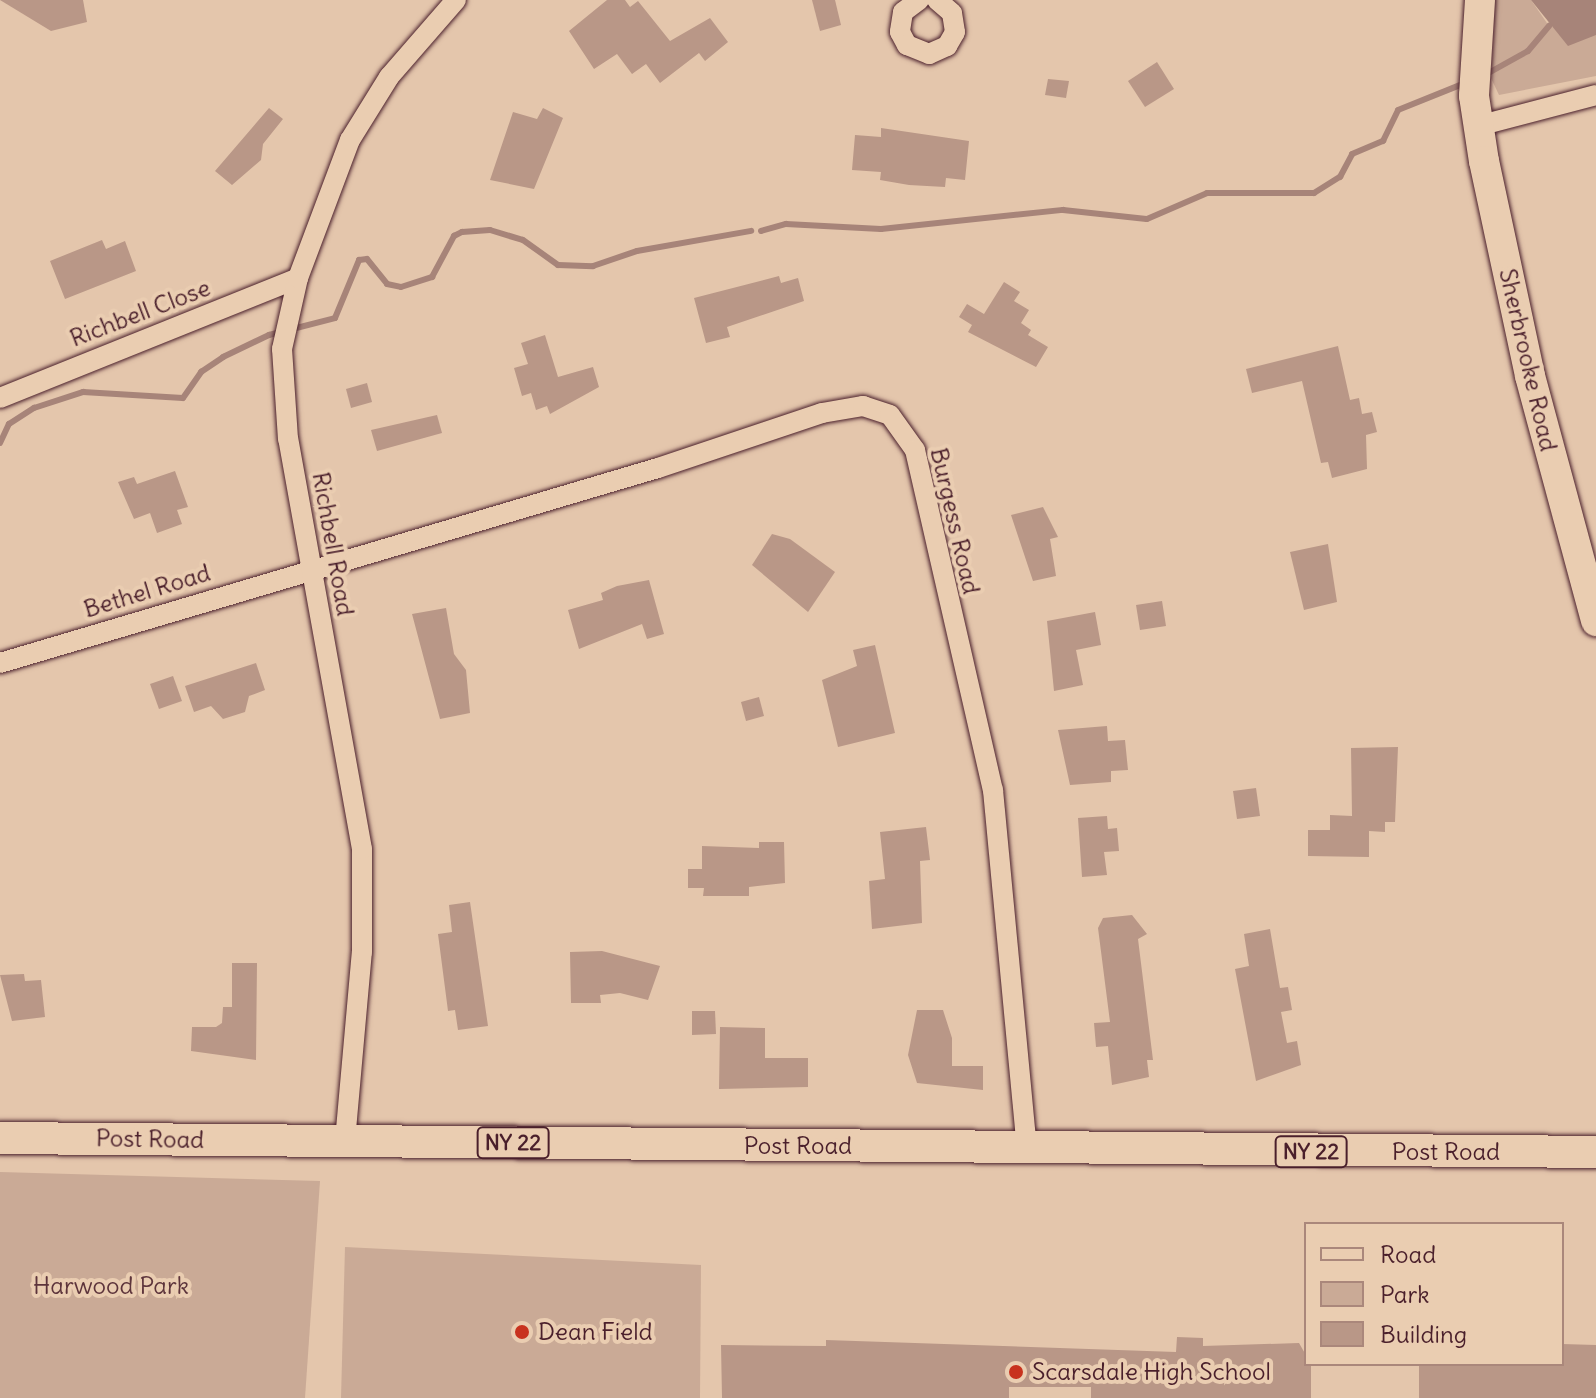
<!DOCTYPE html>
<style>
body{margin:0}
#map{position:relative;width:1596px;height:1398px;overflow:hidden;background:#e4c6ac;font-family:Delius,sans-serif}
div>[style]{position:absolute}
.green>*{inset:0;background:#caaa96}
.water>*{inset:0;background:#a78479}
.stream>*{height:6px;margin:-3px;padding:0 3px;transform-origin:3px;border-radius:3px;background:#a78479}
.building>*{inset:0;background:#b99787}
.roads{filter:drop-shadow(0 0 2px #4a1f2b) drop-shadow(0 0 2px #4a1f2b)}
.street>*{height:20px;margin:-10px;padding:0 10px;transform-origin:10px;border-radius:10px;background:#eacdb1}
.secondary>*{height:30px;margin:-15px;padding:0 15px;transform-origin:15px;border-radius:15px;background:#eacdb1}
.primary>*{height:32px;margin:-16px;padding:0 16px;transform-origin:16px;border-radius:16px;background:#eacdb1}
.dots>*{width:22px;height:22px;translate:-50% -50%;box-sizing:border-box;border:4px solid #eacdb1;border-radius:50%}
span{translate:-50% -50%;white-space:nowrap;text-align:center;line-height:1.15;-webkit-text-stroke:8px #eacdb1;paint-order:stroke}
.shield-label span{padding:2px 6px;background:#eacdb1;border:2px solid;border-radius:6px;-webkit-text-stroke-width:0}
.shield-label{font-size:22px;color:#4a1f2b;font-weight:700}
.street-label{font-size:24px;color:#4a1f2b}
.park-label{font-size:24px;color:#5d343b}
.poi-label{font-size:24px;color:#4a1f2b}
.left{translate:0 -50%;text-align:left}
.legend{position:absolute;left:1304px;top:1222px;width:260px;height:144px;box-sizing:border-box;background:#eacdb1;border:2px solid #aa877b;margin:0;padding:10px 14px;list-style:none;font-size:24px;color:#4a1f2b}
.legend li{display:flex;align-items:center;gap:16px;height:40px}
.legend b{width:40px;border:2px solid #aa877b}
</style>
<div id="map">
<div class="green">
<div style="clip-path:polygon(1495px 0,1531px 0,1549px 26px,1596px 35px,1596px 76px,1499px 95px,1491px 78px)"></div>
<div style="clip-path:polygon(0 1172px,320px 1181px,305px 1398px,0 1398px)"></div>
<div style="clip-path:polygon(345px 1247px,701px 1265px,700px 1398px,341px 1398px)"></div>
</div>
<div class="water">
<div style="clip-path:polygon(1531px 0,1596px 0,1596px 35px,1568px 46px)"></div>
</div>
<div class="stream">
<div style="left:1483px;top:76px;width:51px;rotate:-29.1deg"></div>
<div style="left:1528px;top:51px;width:33px;rotate:-50deg"></div>
<div style="left:761px;top:231px;width:26px;rotate:-16deg"></div>
<div style="left:786px;top:224px;width:95px;rotate:3deg"></div>
<div style="left:881px;top:229px;width:183px;rotate:-6deg"></div>
<div style="left:1063px;top:210px;width:84px;rotate:6.1deg"></div>
<div style="left:1147px;top:219px;width:65px;rotate:-23.4deg"></div>
<div style="left:1207px;top:193px;width:107px"></div>
<div style="left:1314px;top:193px;width:31px;rotate:-32deg"></div>
<div style="left:1340px;top:177px;width:26px;rotate:-62deg"></div>
<div style="left:1352px;top:154px;width:34px;rotate:-23deg"></div>
<div style="left:1383px;top:141px;width:34px;rotate:-64deg"></div>
<div style="left:1398px;top:110px;width:72px;rotate:-21.9deg"></div>
<div style="left:0;top:443px;width:21px;rotate:-65deg"></div>
<div style="left:9px;top:424px;width:30px;rotate:-33deg"></div>
<div style="left:34px;top:408px;width:52px;rotate:-18.1deg"></div>
<div style="left:83px;top:392px;width:100px;rotate:3.4deg"></div>
<div style="left:183px;top:398px;width:32px;rotate:-55deg"></div>
<div style="left:201px;top:372px;width:27px;rotate:-34deg"></div>
<div style="left:223px;top:357px;width:51px;rotate:-25.6deg"></div>
<div style="left:269px;top:335px;width:68px;rotate:-14.4deg"></div>
<div style="left:335px;top:318px;width:63px;rotate:-67.5deg"></div>
<div style="left:359px;top:260px;width:8px;rotate:-7deg"></div>
<div style="left:367px;top:259px;width:32px;rotate:51deg"></div>
<div style="left:387px;top:284px;width:14px;rotate:12deg"></div>
<div style="left:401px;top:287px;width:33px;rotate:-18deg"></div>
<div style="left:432px;top:277px;width:47px;rotate:-61.8deg"></div>
<div style="left:454px;top:236px;width:9px;rotate:-27deg"></div>
<div style="left:462px;top:232px;width:28px;rotate:-4deg"></div>
<div style="left:490px;top:230px;width:34px;rotate:17deg"></div>
<div style="left:523px;top:240px;width:43px;rotate:35.5deg"></div>
<div style="left:558px;top:265px;width:35px;rotate:2deg"></div>
<div style="left:593px;top:266px;width:46px;rotate:-18.8deg"></div>
<div style="left:637px;top:251px;width:116px;rotate:-10deg"></div>
</div>
<div class="building">
<div style="clip-path:polygon(0 0,83px 0,87px 22px,51px 31px)"></div>
<div style="clip-path:polygon(607px 0,625px 0,630px 7px,638px 1px,670px 41px,710px 18px,728px 42px,705px 61px,699px 53px,660px 83px,646px 64px,632px 74px,617px 54px,594px 69px,569px 31px)"></div>
<div style="clip-path:polygon(812px 0,835px 0,841px 25px,820px 31px)"></div>
<div style="clip-path:polygon(1157px 62px,1174px 89px,1145px 107px,1128px 81px)"></div>
<div style="clip-path:polygon(1048px 79px,1069px 81px,1066px 98px,1045px 95px)"></div>
<div style="clip-path:polygon(269px 108px,283px 119px,263px 144px,261px 160px,232px 185px,215px 171px)"></div>
<div style="clip-path:polygon(543px 108px,563px 118px,534px 189px,490px 180px,513px 112px,537px 119px)"></div>
<div style="clip-path:polygon(881px 128px,969px 141px,965px 180px,946px 178px,945px 187px,909px 185px,880px 180px,881px 172px,852px 170px,855px 135px,881px 137px)"></div>
<div style="clip-path:polygon(102px 240px,106px 249px,125px 241px,136px 271px,65px 299px,50px 261px)"></div>
<div style="clip-path:polygon(779px 276px,781px 283px,798px 278px,804px 301px,727px 327px,730px 337px,706px 343px,694px 298px)"></div>
<div style="clip-path:polygon(1004px 282px,1020px 292px,1014px 301px,1029px 310px,1021px 323px,1031px 330px,1028px 335px,1048px 347px,1036px 367px,968px 332px,972px 325px,959px 317px,967px 304px,984px 314px)"></div>
<div style="clip-path:polygon(545px 335px,558px 377px,593px 367px,599px 387px,550px 414px,547px 406px,536px 410px,531px 393px,522px 396px,514px 368px,528px 364px,521px 343px)"></div>
<div style="clip-path:polygon(1338px 346px,1350px 400px,1359px 398px,1362px 414px,1372px 412px,1377px 432px,1366px 435px,1367px 469px,1332px 478px,1328px 462px,1321px 463px,1302px 381px,1252px 393px,1246px 369px)"></div>
<div style="clip-path:polygon(367px 383px,372px 402px,351px 408px,346px 389px)"></div>
<div style="clip-path:polygon(437px 415px,442px 433px,377px 451px,371px 430px)"></div>
<div style="clip-path:polygon(175px 471px,188px 507px,177px 510px,182px 524px,157px 533px,150px 513px,134px 519px,118px 482px,134px 477px,137px 484px)"></div>
<div style="clip-path:polygon(1043px 507px,1058px 537px,1050px 539px,1056px 576px,1033px 581px,1011px 515px)"></div>
<div style="clip-path:polygon(772px 534px,790px 539px,835px 572px,808px 612px,752px 565px)"></div>
<div style="clip-path:polygon(1328px 544px,1337px 602px,1304px 610px,1290px 552px)"></div>
<div style="clip-path:polygon(649px 580px,664px 634px,647px 639px,642px 624px,579px 649px,568px 610px,603px 600px,601px 593px,617px 586px)"></div>
<div style="clip-path:polygon(1162px 601px,1166px 626px,1140px 630px,1136px 605px)"></div>
<div style="clip-path:polygon(446px 608px,454px 654px,466px 670px,470px 713px,440px 719px,412px 614px)"></div>
<div style="clip-path:polygon(1095px 612px,1101px 645px,1076px 650px,1083px 685px,1054px 691px,1047px 621px)"></div>
<div style="clip-path:polygon(875px 645px,895px 733px,838px 747px,822px 680px,857px 666px,853px 650px)"></div>
<div style="clip-path:polygon(256px 663px,265px 690px,249px 696px,245px 712px,223px 719px,211px 706px,194px 712px,185px 686px)"></div>
<div style="clip-path:polygon(173px 676px,182px 701px,159px 709px,150px 684px)"></div>
<div style="clip-path:polygon(759px 697px,764px 716px,746px 721px,741px 702px)"></div>
<div style="clip-path:polygon(1107px 726px,1108px 741px,1125px 740px,1128px 770px,1111px 771px,1111px 782px,1070px 785px,1058px 730px)"></div>
<div style="clip-path:polygon(1398px 747px,1395px 822px,1385px 822px,1385px 832px,1369px 831px,1369px 857px,1308px 856px,1308px 830px,1330px 830px,1330px 815px,1352px 816px,1351px 748px)"></div>
<div style="clip-path:polygon(1256px 788px,1260px 816px,1237px 819px,1233px 791px)"></div>
<div style="clip-path:polygon(1107px 816px,1108px 829px,1117px 828px,1119px 851px,1104px 852px,1107px 875px,1082px 877px,1078px 818px)"></div>
<div style="clip-path:polygon(926px 827px,930px 860px,920px 861px,922px 923px,872px 929px,869px 881px,885px 879px,880px 832px)"></div>
<div style="clip-path:polygon(759px 842px,784px 842px,785px 883px,749px 887px,749px 896px,703px 896px,704px 888px,688px 888px,688px 869px,702px 869px,702px 846px,759px 848px)"></div>
<div style="clip-path:polygon(470px 902px,488px 1026px,458px 1030px,455px 1010px,448px 1011px,438px 934px,452px 932px,449px 905px)"></div>
<div style="clip-path:polygon(1132px 915px,1147px 934px,1138px 939px,1153px 1060px,1147px 1060px,1149px 1077px,1112px 1085px,1108px 1046px,1096px 1047px,1094px 1023px,1110px 1022px,1098px 928px,1103px 918px)"></div>
<div style="clip-path:polygon(1270px 929px,1280px 988px,1288px 987px,1292px 1010px,1281px 1012px,1287px 1043px,1297px 1041px,1301px 1065px,1256px 1081px,1235px 969px,1249px 966px,1244px 934px)"></div>
<div style="clip-path:polygon(602px 951px,660px 966px,648px 1000px,620px 993px,600px 995px,601px 1003px,571px 1003px,570px 952px)"></div>
<div style="clip-path:polygon(232px 963px,257px 963px,256px 1060px,191px 1051px,192px 1027px,216px 1027px,222px 1023px,223px 1007px,232px 1007px)"></div>
<div style="clip-path:polygon(24px 974px,25px 981px,41px 980px,45px 1017px,12px 1021px,0 975px)"></div>
<div style="clip-path:polygon(917px 1010px,943px 1010px,952px 1038px,952px 1066px,983px 1066px,983px 1090px,917px 1083px,908px 1055px)"></div>
<div style="clip-path:polygon(692px 1011px,715px 1011px,716px 1034px,692px 1035px)"></div>
<div style="clip-path:polygon(720px 1027px,765px 1028px,765px 1058px,808px 1058px,808px 1087px,719px 1089px)"></div>
<div style="clip-path:polygon(1177px 1337px,1203px 1338px,1203px 1346px,1299px 1343px,1311px 1364px,1311px 1398px,1091px 1398px,1091px 1387px,1009px 1387px,1009px 1398px,722px 1398px,721px 1345px,826px 1346px,826px 1340px,1176px 1352px)"></div>
<div style="clip-path:polygon(1562px 1344px,1596px 1345px,1596px 1398px,1419px 1398px,1419px 1364px,1562px 1364px)"></div>
</div>
<div class="roads">
<div class="street">
<div style="left:919px;top:0;width:20px;rotate:143deg"></div>
<div style="left:903px;top:12px;width:20px;rotate:99deg"></div>
<div style="left:900px;top:32px;width:15px;rotate:62deg"></div>
<div style="left:907px;top:45px;width:24px;rotate:22deg"></div>
<div style="left:929px;top:54px;width:20px;rotate:-24deg"></div>
<div style="left:947px;top:46px;width:16px;rotate:-60deg"></div>
<div style="left:955px;top:32px;width:19px;rotate:-99deg"></div>
<div style="left:952px;top:13px;width:20px;rotate:-139deg"></div>
<div style="left:1478px;top:126px;width:122px;rotate:-14.7deg"></div>
<div style="left:0;top:398px;width:321px;rotate:-21.9deg"></div>
<div style="left:0;top:663px;width:686px;rotate:-16.51deg"></div>
<div style="left:658px;top:468px;width:173px;rotate:-18.5deg"></div>
<div style="left:822px;top:413px;width:42px;rotate:-9.7deg"></div>
<div style="left:863px;top:406px;width:28px;rotate:18deg"></div>
<div style="left:890px;top:415px;width:43px;rotate:54.5deg"></div>
<div style="left:915px;top:450px;width:349px;rotate:77.1deg"></div>
<div style="left:993px;top:790px;width:361px;rotate:84.6deg"></div>
<div style="left:345px;top:1141px;width:190px;rotate:-84.9deg"></div>
<div style="left:362px;top:952px;width:103px;rotate:-90deg"></div>
<div style="left:362px;top:849px;width:417px;rotate:-100.2deg"></div>
<div style="left:288px;top:439px;width:90px;rotate:-93.8deg"></div>
<div style="left:282px;top:349px;width:73px;rotate:-77.3deg"></div>
<div style="left:298px;top:278px;width:147px;rotate:-69.4deg"></div>
<div style="left:350px;top:140px;width:74px;rotate:-58.2deg"></div>
<div style="left:389px;top:77px;width:102px;rotate:-49deg"></div>
</div>
<div class="secondary">
<div style="left:1480px;top:0;width:96px;rotate:93.6deg"></div>
<div style="left:1474px;top:96px;width:66px;rotate:81.3deg"></div>
<div style="left:1484px;top:161px;width:220px;rotate:77.9deg"></div>
<div style="left:1530px;top:376px;width:254px;rotate:74.9deg"></div>
</div>
<div class="primary">
<div style="left:0;top:1138px;width:1596px;rotate:0.5deg"></div>
</div>
</div>
<div class="dots">
<div style="left:522px;top:1332px;background:#c8321e"></div>
<div style="left:1016px;top:1372px;background:#c8321e"></div>
</div>
<div class="shield-label">
<span style="left:513px;top:1143px">NY 22</span>
<span style="left:1311px;top:1152px">NY 22</span>
</div>
<div class="street-label">
<span style="left:140px;top:313px;rotate:-21deg">Richbell Close</span>
<span style="left:1528px;top:360px;rotate:77deg">Sherbrooke Road</span>
<span style="left:955px;top:521px;rotate:77deg">Burgess Road</span>
<span style="left:333px;top:544px;rotate:80deg">Richbell Road</span>
<span style="left:147px;top:591px;rotate:-17deg">Bethel Road</span>
<span style="left:150px;top:1139px;rotate:1deg">Post Road</span>
<span style="left:798px;top:1146px">Post Road</span>
<span style="left:1446px;top:1152px">Post Road</span>
</div>
<div class="park-label">
<span style="left:111px;top:1286px">Harwood Park</span>
</div>
<div class="poi-label">
<span class="left" style="left:538px;top:1332px">Dean Field</span>
<span class="left" style="left:1032px;top:1372px">Scarsdale High School</span>
</div>
<ul class="legend">
<li><b style="height:10px;background:#eacdb1"></b>Road</li>
<li><b style="height:22px;background:#caaa96"></b>Park</li>
<li><b style="height:22px;background:#b99787"></b>Building</li>
</ul>
</div>
